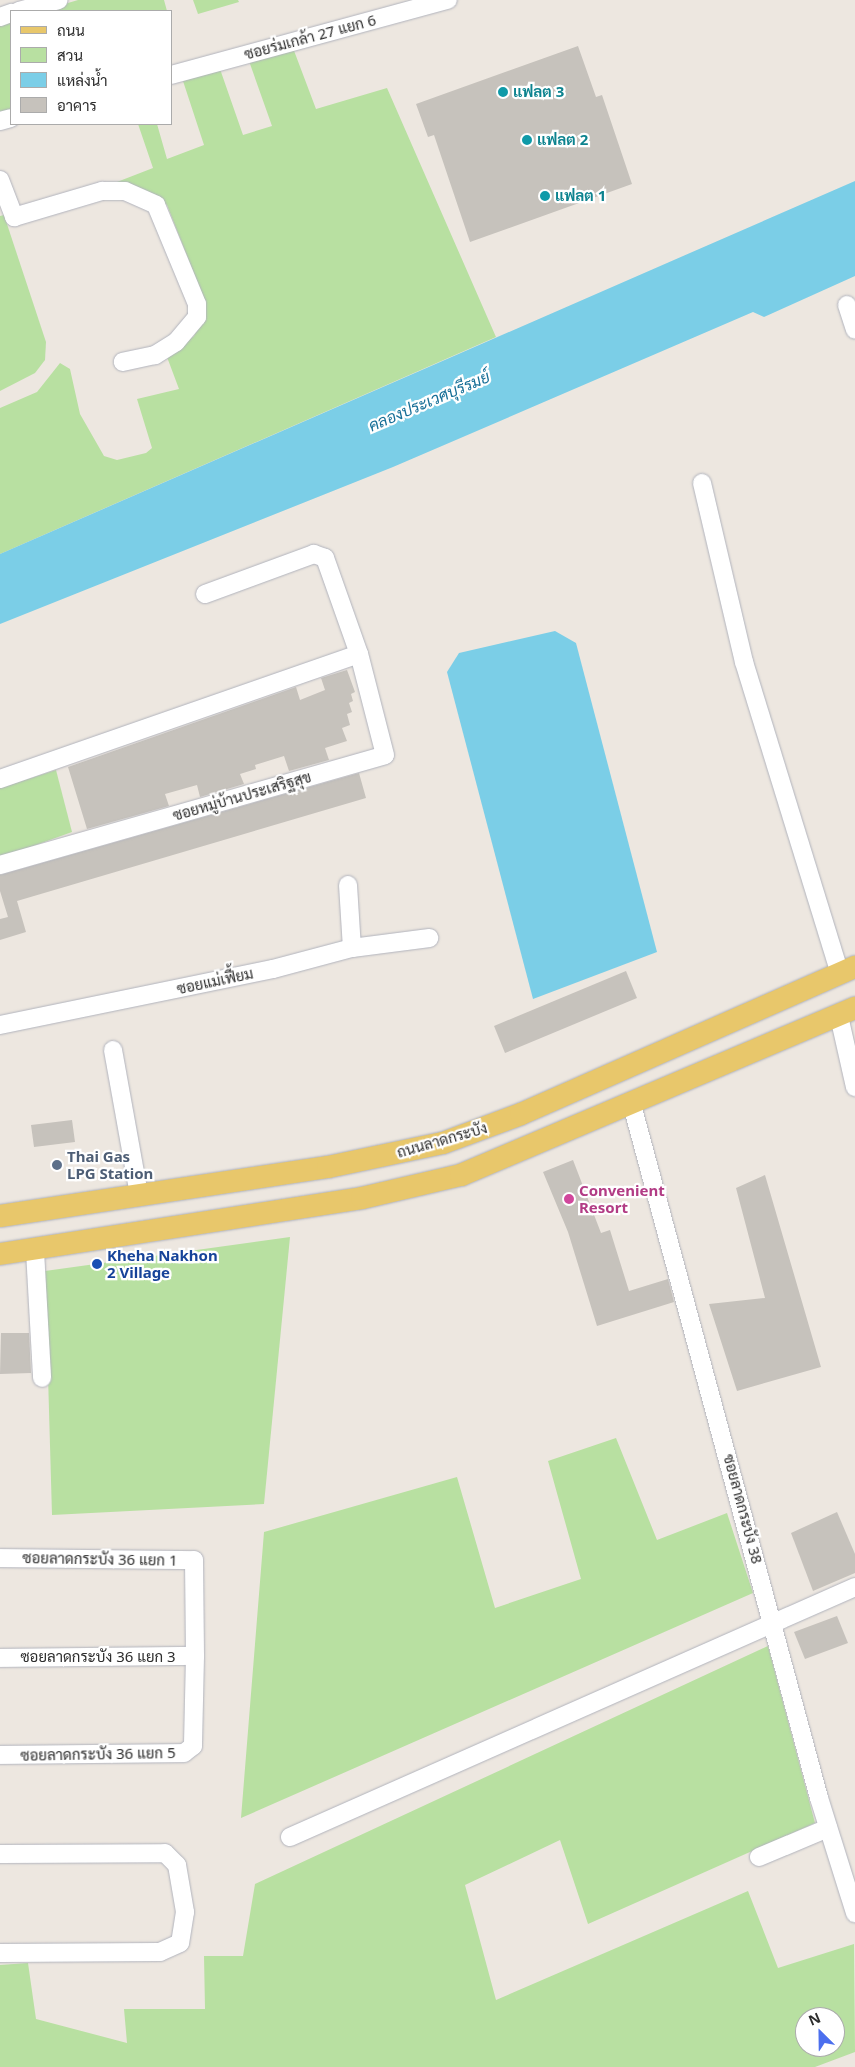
<!DOCTYPE html>
<meta charset="utf-8">
<style>
body{margin:0}
#map{position:relative;width:855px;height:2067px;overflow:hidden;background:#ede7e0;font-family:"Noto Sans",Sarabun,sans-serif}
div>[style]{position:absolute}
.green>*{inset:0;background:#b8e0a1}
.water>*{inset:0;background:#7bcee7}
.building>*{inset:0;background:#c6c2bc}
.roads{filter:drop-shadow(0 0 1px #b1b3bc) drop-shadow(0 0 1px #b1b3bc)}
.minor>*{height:18px;margin:-9px;padding:0 9px;transform-origin:9px;border-radius:9px;background:#fff}
.major>*{height:22px;margin:-11px;padding:0 11px;transform-origin:11px;border-radius:11px;background:#e8c76b}
.dots>*{width:14px;height:14px;translate:-50% -50%;box-sizing:border-box;border:2px solid #fff;border-radius:50%}
span{translate:-50% -50%;white-space:nowrap;text-align:center;line-height:1.15;-webkit-text-stroke:4.5px #fff;paint-order:stroke}
.street-label{font-size:15px;color:#2d2d2d}
.culture-label{font-size:15px;color:#0d838f;font-weight:700}
.left{translate:0 -50%;text-align:left}
.service-label{font-size:15px;color:#4e5e75;font-weight:700}
.hotel-label{font-size:15px;color:#b23c85;font-weight:700}
.transit-label{font-size:15px;color:#164399;font-weight:700}
.water-label{font-size:16px;color:#176f97;font-style:italic}
.legend{position:absolute;left:10px;top:10px;width:162px;height:115px;box-sizing:border-box;background:#fff;border:1px solid #ababab;margin:0;padding:6px 9px;list-style:none;font-size:15px;color:#2d2d2d}
.legend li{display:flex;align-items:center;gap:10px;height:25px}
.legend b{width:25px;border:1px solid #ababab}
.north{position:absolute;left:795px;top:2007px;width:50px;height:50px;box-sizing:border-box;background:#fff;border:1px solid #ababab;border-radius:50%;rotate:337deg;font-size:14px;font-weight:700;line-height:20px;text-align:center;color:#2d2d2d}
.north::after{content:'';display:block;margin:auto;width:18px;height:22px;background:#4c6fee;clip-path:polygon(50% 0,100% 100%,50% 72%,0 100%)}
</style>
<div id="map">
<div class="green">
<div style="clip-path:polygon(78px 0,164px 0,167px 11px,59px 11px,58px 6px)"></div>
<div style="clip-path:polygon(193px 0,238px 0,239px 2px,198px 14px)"></div>
<div style="clip-path:polygon(11px 18px,11px 113px,0 116px,0 21px)"></div>
<div style="clip-path:polygon(293px 48px,316px 109px,387px 88px,496px 337px,0 554px,0 408px,37px 392px,60px 363px,70px 369px,80px 414px,104px 456px,117px 460px,146px 453px,152px 448px,137px 399px,179px 389px,167px 357px,194px 336px,202px 319px,204px 299px,167px 205px,150px 193px,104px 187px,153px 168px,138px 124px,157px 124px,167px 159px,204px 145px,183px 81px,220px 69px,243px 135px,272px 126px,249px 61px)"></div>
<div style="clip-path:polygon(4px 215px,46px 342px,45px 360px,35px 373px,0 391px,0 216px)"></div>
<div style="clip-path:polygon(56px 770px,72px 832px,0 858px,0 788px)"></div>
<div style="clip-path:polygon(290px 1237px,264px 1504px,52px 1515px,45px 1271px)"></div>
<div style="clip-path:polygon(616px 1438px,657px 1540px,727px 1513px,753px 1593px,241px 1818px,264px 1532px,457px 1477px,495px 1608px,581px 1579px,548px 1461px)"></div>
<div style="clip-path:polygon(evenodd,768px 1646px,815px 1823px,588px 1924px,560px 1840px,465px 1885px,496px 2000px,748px 1891px,778px 1968px,854px 1944px,855px 2052px,815px 2067px,0 2067px,0 1965px,28px 1963px,36px 2019px,127px 2043px,124px 2009px,205px 2009px,204px 1956px,243px 1956px,255px 1884px,768px 1646px,805px 2017px,835px 2017px,835px 2047px,805px 2047px,805px 2017px)"></div>
</div>
<div class="water">
<div style="clip-path:polygon(855px 181px,855px 276px,764px 317px,753px 312px,393px 467px,0 624px,0 554px)"></div>
<div style="clip-path:polygon(555px 631px,576px 643px,657px 952px,533px 999px,447px 672px,459px 653px)"></div>
</div>
<div class="building">
<div style="clip-path:polygon(578px 46px,596px 97px,602px 95px,632px 184px,470px 242px,434px 135px,428px 137px,416px 104px)"></div>
<div style="clip-path:polygon(347px 670px,355px 692px,351px 694px,353px 701px,349px 703px,352px 712px,347px 714px,350px 725px,342px 728px,347px 741px,325px 748px,329px 760px,289px 771px,284px 756px,255px 765px,256px 769px,240px 774px,244px 784px,200px 797px,197px 785px,165px 794px,169px 806px,87px 829px,68px 767px,296px 687px,300px 700px,325px 690px,321px 678px)"></div>
<div style="clip-path:polygon(359px 773px,366px 798px,17px 901px,26px 932px,0 940px,0 919px,8px 917px,0 891px,0 875px)"></div>
<div style="clip-path:polygon(626px 971px,637px 998px,505px 1053px,494px 1026px)"></div>
<div style="clip-path:polygon(72px 1120px,75px 1142px,34px 1147px,31px 1125px)"></div>
<div style="clip-path:polygon(573px 1160px,601px 1233px,610px 1230px,629px 1291px,668px 1279px,674px 1302px,597px 1326px,568px 1232px,543px 1172px)"></div>
<div style="clip-path:polygon(765px 1175px,821px 1367px,737px 1391px,709px 1304px,765px 1298px,736px 1188px)"></div>
<div style="clip-path:polygon(1px 1333px,29px 1333px,31px 1373px,0 1374px)"></div>
<div style="clip-path:polygon(837px 1512px,855px 1554px,855px 1573px,813px 1591px,791px 1533px)"></div>
<div style="clip-path:polygon(837px 1616px,848px 1643px,805px 1659px,794px 1632px)"></div>
</div>
<div class="roads">
<div class="minor">
<div style="left:19px;top:11px;width:41px;rotate:-15.4deg"></div>
<div style="left:0;top:17px;width:12px;rotate:-20deg"></div>
<div style="left:171px;top:75px;width:287px;rotate:-15.2deg"></div>
<div style="left:0;top:121px;width:11px;rotate:-15deg"></div>
<div style="left:0;top:180px;width:40px;rotate:69deg"></div>
<div style="left:14px;top:217px;width:92px;rotate:-16.5deg"></div>
<div style="left:102px;top:191px;width:23px"></div>
<div style="left:125px;top:191px;width:34px;rotate:24deg"></div>
<div style="left:156px;top:205px;width:107px;rotate:67.5deg"></div>
<div style="left:197px;top:304px;width:13px;rotate:90deg"></div>
<div style="left:197px;top:317px;width:33px;rotate:130deg"></div>
<div style="left:176px;top:342px;width:25px;rotate:148deg"></div>
<div style="left:155px;top:355px;width:33px;rotate:168deg"></div>
<div style="left:847px;top:305px;width:26px;rotate:72deg"></div>
<div style="left:702px;top:483px;width:184px;rotate:76.8deg"></div>
<div style="left:744px;top:662px;width:326px;rotate:72.9deg"></div>
<div style="left:0;top:779px;width:380px;rotate:-19.2deg"></div>
<div style="left:0;top:865px;width:400px;rotate:-15.9deg"></div>
<div style="left:385px;top:755px;width:104px;rotate:-104.4deg"></div>
<div style="left:359px;top:654px;width:102px;rotate:-109.5deg"></div>
<div style="left:325px;top:558px;width:12px;rotate:-160deg"></div>
<div style="left:314px;top:554px;width:116px;rotate:159.8deg"></div>
<div style="left:348px;top:885px;width:63px;rotate:86.4deg"></div>
<div style="left:839px;top:1016px;width:73px;rotate:77.3deg"></div>
<div style="left:0;top:1025px;width:279px;rotate:-11.6deg"></div>
<div style="left:273px;top:969px;width:82px;rotate:-14.9deg"></div>
<div style="left:352px;top:948px;width:78px;rotate:-7.4deg"></div>
<div style="left:113px;top:1050px;width:147px;rotate:79.8deg"></div>
<div style="left:632px;top:1105px;width:718px;rotate:74.9deg"></div>
<div style="left:819px;top:1798px;width:121px;rotate:72.6deg"></div>
<div style="left:35px;top:1251px;width:127px;rotate:86.8deg"></div>
<div style="left:0;top:1558px;width:194px;rotate:0.6deg"></div>
<div style="left:194px;top:1560px;width:96px;rotate:89.4deg"></div>
<div style="left:195px;top:1656px;width:90px;rotate:91.3deg"></div>
<div style="left:193px;top:1746px;width:11px;rotate:142deg"></div>
<div style="left:184px;top:1753px;width:184px;rotate:179.4deg"></div>
<div style="left:0;top:1658px;width:195px;rotate:-0.6deg"></div>
<div style="left:290px;top:1837px;width:618px;rotate:-23.87deg"></div>
<div style="left:0;top:1854px;width:165px;rotate:-0.3deg"></div>
<div style="left:165px;top:1853px;width:17px;rotate:45deg"></div>
<div style="left:177px;top:1865px;width:48px;rotate:80.3deg"></div>
<div style="left:185px;top:1912px;width:31px;rotate:99deg"></div>
<div style="left:180px;top:1943px;width:22px;rotate:156deg"></div>
<div style="left:160px;top:1952px;width:160px;rotate:179.6deg"></div>
<div style="left:759px;top:1857px;width:75px;rotate:-22.8deg"></div>
</div>
<div class="major">
<div style="left:0;top:1216px;width:332px;rotate:-8.5deg"></div>
<div style="left:328px;top:1167px;width:117px;rotate:-11.8deg"></div>
<div style="left:443px;top:1143px;width:83px;rotate:-20.4deg"></div>
<div style="left:521px;top:1114px;width:365px;rotate:-23.8deg"></div>
<div style="left:0;top:1254px;width:366px;rotate:-8.8deg"></div>
<div style="left:362px;top:1198px;width:102px;rotate:-13.1deg"></div>
<div style="left:461px;top:1175px;width:428px;rotate:-23deg"></div>
</div>
</div>
<div class="dots">
<div style="left:503px;top:92px;background:#0f9aa8"></div>
<div style="left:527px;top:140px;background:#0f9aa8"></div>
<div style="left:545px;top:196px;background:#0f9aa8"></div>
<div style="left:57px;top:1165px;background:#5c6f8a"></div>
<div style="left:569px;top:1199px;background:#d1479c"></div>
<div style="left:97px;top:1264px;background:#1a4fb4"></div>
</div>
<div class="street-label">
<span style="left:310px;top:37px;rotate:-15deg">ซอยร่มเกล้า 27 แยก 6</span>
<span style="left:242px;top:796px;rotate:-16deg">ซอยหมู่บ้านประเสริฐสุข</span>
<span style="left:215px;top:981px;rotate:-12deg">ซอยแม่เฟี้ยม</span>
<span style="left:442px;top:1140px;rotate:-16deg">ถนนลาดกระบัง</span>
<span style="left:743px;top:1509px;rotate:75deg">ซอยลาดกระบัง 38</span>
<span style="left:100px;top:1559px;rotate:1deg">ซอยลาดกระบัง 36 แยก 1</span>
<span style="left:98px;top:1657px">ซอยลาดกระบัง 36 แยก 3</span>
<span style="left:98px;top:1754px;rotate:-1deg">ซอยลาดกระบัง 36 แยก 5</span>
</div>
<div class="culture-label">
<span class="left" style="left:513px;top:92px">แฟลต 3</span>
<span class="left" style="left:537px;top:140px">แฟลต 2</span>
<span class="left" style="left:555px;top:196px">แฟลต 1</span>
</div>
<div class="service-label">
<span class="left" style="left:67px;top:1165px">Thai Gas<br>LPG Station</span>
</div>
<div class="hotel-label">
<span class="left" style="left:579px;top:1199px">Convenient<br>Resort</span>
</div>
<div class="transit-label">
<span class="left" style="left:107px;top:1264px">Kheha Nakhon<br>2 Village</span>
</div>
<div class="water-label">
<span style="left:429px;top:401px;rotate:-23deg">คลองประเวศบุรีรมย์</span>
</div>
<ul class="legend">
<li><b style="height:6px;background:#e8c76b"></b>ถนน</li>
<li><b style="height:14px;background:#b8e0a1"></b>สวน</li>
<li><b style="height:14px;background:#7bcee7"></b>แหล่งน้ำ</li>
<li><b style="height:14px;background:#c6c2bc"></b>อาคาร</li>
</ul>
<div class="north">N</div>
</div>
